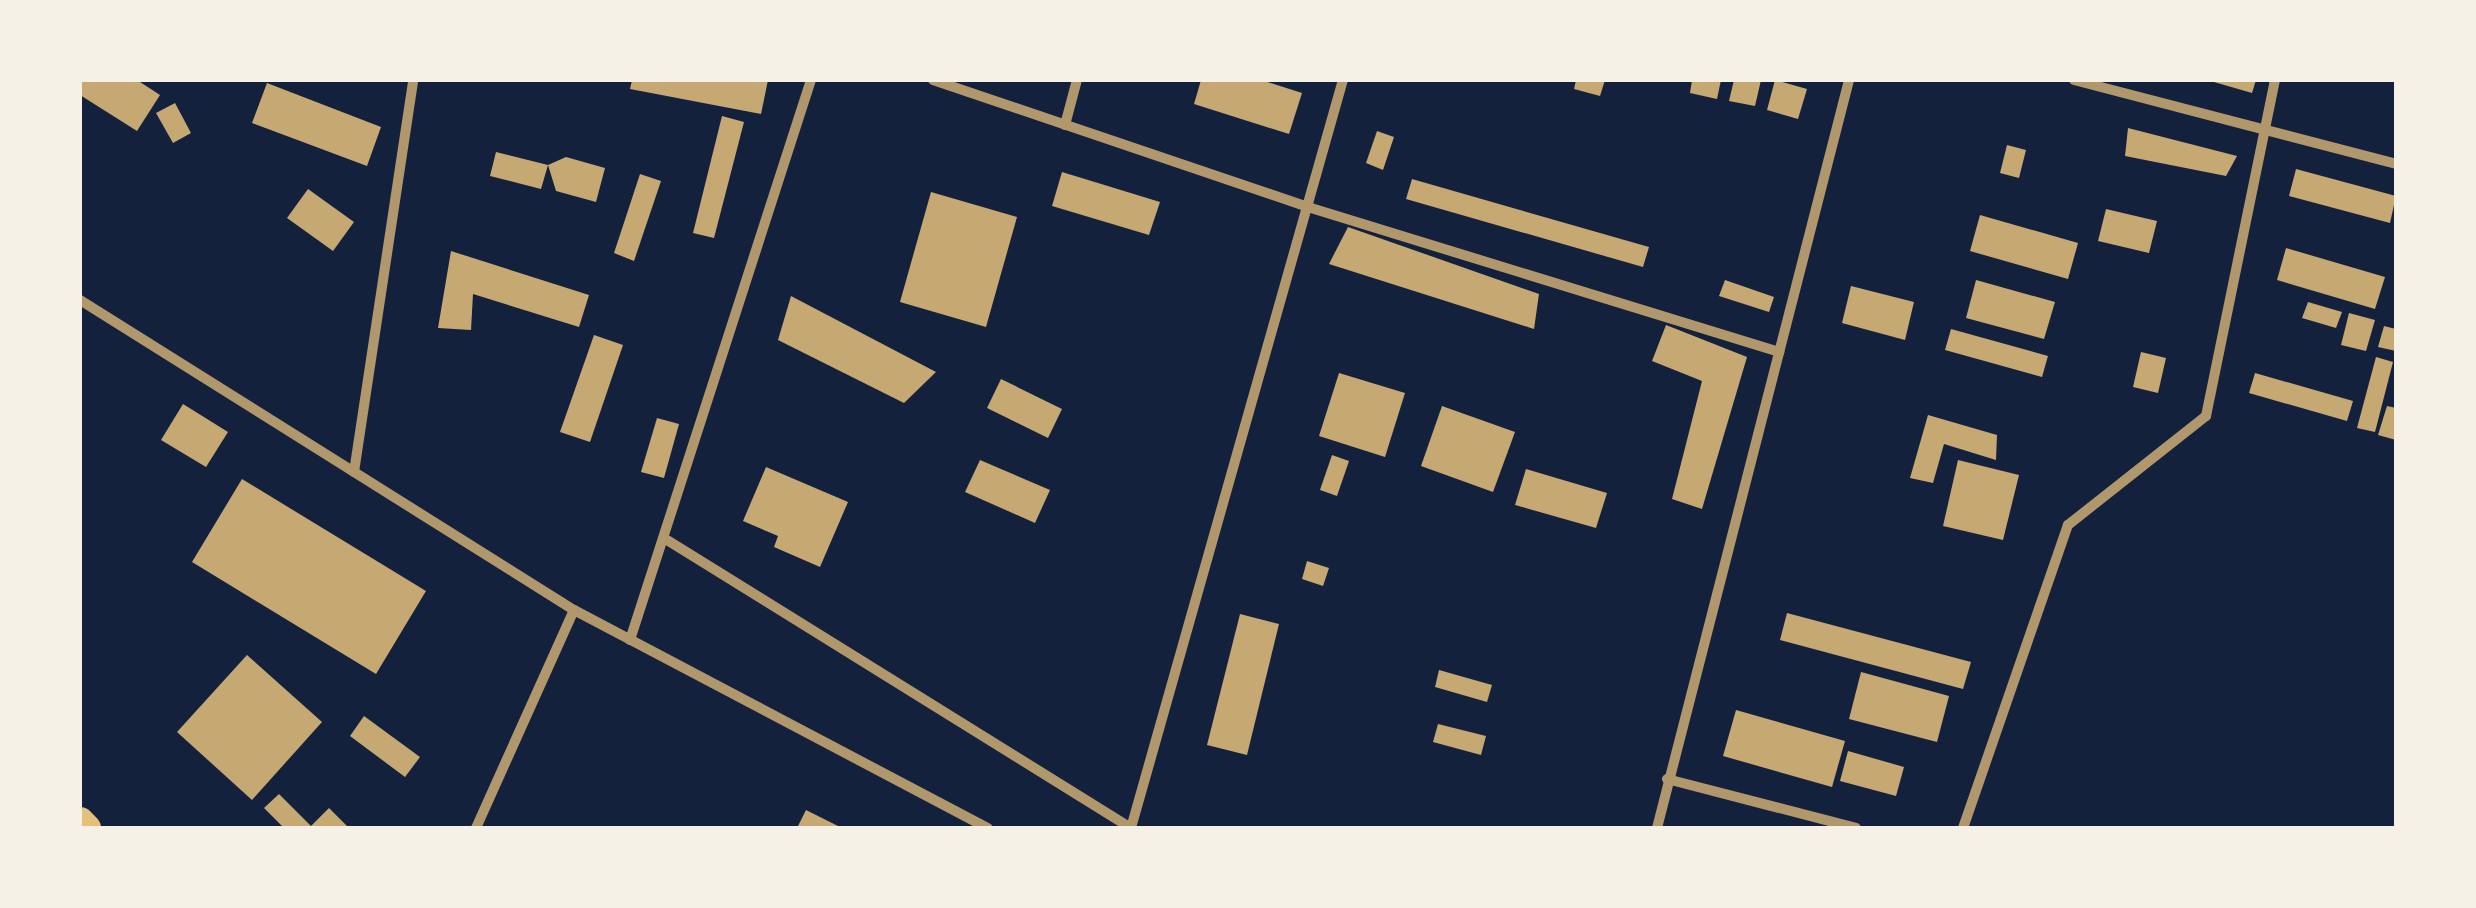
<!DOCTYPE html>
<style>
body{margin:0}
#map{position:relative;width:2476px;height:908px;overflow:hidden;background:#14213d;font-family:"Titillium Web",sans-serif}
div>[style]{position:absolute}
.building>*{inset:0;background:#c6a872}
.minor>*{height:10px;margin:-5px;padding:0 5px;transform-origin:5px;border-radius:5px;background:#b1986c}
.trunk>*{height:28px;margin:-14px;padding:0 14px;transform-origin:14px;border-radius:14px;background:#e5c07b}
span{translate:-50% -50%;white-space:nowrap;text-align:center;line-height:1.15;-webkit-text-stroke:9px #f6f1e7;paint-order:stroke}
.frame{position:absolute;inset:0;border:82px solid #f6f1e7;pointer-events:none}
</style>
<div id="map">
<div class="building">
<div style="clip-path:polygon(80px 80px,137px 80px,160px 95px,137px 131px,80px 95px)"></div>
<div style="clip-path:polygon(632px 80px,768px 80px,761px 114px,630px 89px)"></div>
<div style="clip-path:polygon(1201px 80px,1261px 80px,1302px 93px,1289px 134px,1194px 104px)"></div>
<div style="clip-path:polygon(1576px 80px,1605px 80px,1600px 96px,1574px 89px)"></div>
<div style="clip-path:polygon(1692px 80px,1721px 80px,1717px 99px,1690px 93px)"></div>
<div style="clip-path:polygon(1734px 80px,1761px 80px,1755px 106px,1729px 101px)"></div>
<div style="clip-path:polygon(1775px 80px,1807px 89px,1798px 119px,1767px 110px)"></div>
<div style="clip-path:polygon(2207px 80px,2256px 80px,2252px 93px)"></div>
<div style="clip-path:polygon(267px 83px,381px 127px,367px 166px,252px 123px)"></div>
<div style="clip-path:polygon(175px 103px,191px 133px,173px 143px,156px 113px)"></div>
<div style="clip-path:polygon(722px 116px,744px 122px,714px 238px,693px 233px)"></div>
<div style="clip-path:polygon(2128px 128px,2237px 156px,2226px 176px,2125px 156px)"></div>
<div style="clip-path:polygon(1377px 131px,1394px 137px,1383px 170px,1366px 163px)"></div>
<div style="clip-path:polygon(2007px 145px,2026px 150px,2019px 178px,2000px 173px)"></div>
<div style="clip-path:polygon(496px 152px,548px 165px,566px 157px,605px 168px,596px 202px,556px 191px,548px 165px,541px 189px,490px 176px)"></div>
<div style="clip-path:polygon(2296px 169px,2396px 196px,2390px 223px,2289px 196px)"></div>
<div style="clip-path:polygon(1062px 172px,1160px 202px,1149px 235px,1052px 206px)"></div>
<div style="clip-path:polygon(640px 174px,661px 181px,634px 261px,614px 253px)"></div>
<div style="clip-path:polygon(1412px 179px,1649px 247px,1643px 267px,1406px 199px)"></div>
<div style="clip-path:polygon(308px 189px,354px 222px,333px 251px,287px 218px)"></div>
<div style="clip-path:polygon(931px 192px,1017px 217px,986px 327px,900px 302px)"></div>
<div style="clip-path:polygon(2106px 209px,2157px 221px,2149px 253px,2098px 241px)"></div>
<div style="clip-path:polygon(1980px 215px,2078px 243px,2068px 279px,1970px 251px)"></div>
<div style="clip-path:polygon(1348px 227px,1539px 294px,1534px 329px,1329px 264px)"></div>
<div style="clip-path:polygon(2286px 248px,2385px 277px,2375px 309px,2277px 280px)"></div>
<div style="clip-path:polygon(451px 251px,589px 295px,579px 327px,473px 294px,471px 330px,438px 328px)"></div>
<div style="clip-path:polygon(1725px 280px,1774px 297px,1769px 312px,1719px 296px)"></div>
<div style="clip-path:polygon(1976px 280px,2055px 302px,2044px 339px,1966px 318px)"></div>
<div style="clip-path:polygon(1851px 286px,1914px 302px,1905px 340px,1842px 323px)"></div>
<div style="clip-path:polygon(791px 296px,936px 372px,904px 403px,778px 340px)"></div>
<div style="clip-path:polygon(2308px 302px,2342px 312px,2336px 328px,2302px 318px)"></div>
<div style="clip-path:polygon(2349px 313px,2375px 320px,2366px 351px,2341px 345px)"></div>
<div style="clip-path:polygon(1666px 325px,1747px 357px,1702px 509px,1672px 499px,1702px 381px,1652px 361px)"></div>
<div style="clip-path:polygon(2384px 326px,2396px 329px,2396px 351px,2378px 347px)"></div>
<div style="clip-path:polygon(1951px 329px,2048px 356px,2042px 377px,1945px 350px)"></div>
<div style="clip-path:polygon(594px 335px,623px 345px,590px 442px,560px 432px)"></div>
<div style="clip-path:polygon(2141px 352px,2166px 358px,2158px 393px,2133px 387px)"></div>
<div style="clip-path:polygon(2376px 357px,2393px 362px,2375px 432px,2357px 428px)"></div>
<div style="clip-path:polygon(1339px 373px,1405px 393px,1385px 457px,1319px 436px)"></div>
<div style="clip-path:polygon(2255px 373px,2353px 401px,2347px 421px,2249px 393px)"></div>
<div style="clip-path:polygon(1001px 379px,1062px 409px,1048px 438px,987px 408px)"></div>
<div style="clip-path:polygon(183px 404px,228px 432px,206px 467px,161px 440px)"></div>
<div style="clip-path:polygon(1442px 406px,1515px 432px,1493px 492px,1421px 466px)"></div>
<div style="clip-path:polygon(2387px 406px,2396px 408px,2396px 440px,2378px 435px)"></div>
<div style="clip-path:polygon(1928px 415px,1997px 435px,1996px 460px,1944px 444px,1933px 483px,1910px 478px)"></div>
<div style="clip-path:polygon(657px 418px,679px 424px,664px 478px,641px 472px)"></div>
<div style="clip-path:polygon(1332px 455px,1349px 461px,1337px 496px,1320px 490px)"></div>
<div style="clip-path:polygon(980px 460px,1050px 490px,1035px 523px,965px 492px)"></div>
<div style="clip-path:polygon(1958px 460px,2019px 475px,2003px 540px,1943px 526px)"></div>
<div style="clip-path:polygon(766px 467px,848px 502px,820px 567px,774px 547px,778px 536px,743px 521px)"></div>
<div style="clip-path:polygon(1526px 469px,1607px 493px,1596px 528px,1515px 505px)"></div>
<div style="clip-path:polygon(242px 479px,426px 591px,376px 674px,192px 562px)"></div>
<div style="clip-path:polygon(1307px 561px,1329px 568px,1323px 586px,1302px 579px)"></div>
<div style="clip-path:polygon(1787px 613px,1971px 662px,1963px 689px,1780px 640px)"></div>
<div style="clip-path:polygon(1240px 614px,1279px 624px,1247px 755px,1207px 745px)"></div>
<div style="clip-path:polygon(247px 655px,322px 722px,252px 800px,177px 732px)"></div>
<div style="clip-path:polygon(1439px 670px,1492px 685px,1487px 702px,1435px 687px)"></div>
<div style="clip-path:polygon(1861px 672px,1949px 696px,1937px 742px,1849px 719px)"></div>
<div style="clip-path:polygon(1736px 710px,1845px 741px,1832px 787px,1723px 756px)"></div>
<div style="clip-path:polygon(364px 716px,420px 757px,405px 777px,350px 736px)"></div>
<div style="clip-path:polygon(1438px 724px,1486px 736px,1481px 755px,1433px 742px)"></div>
<div style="clip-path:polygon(1848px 751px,1904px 767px,1896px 796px,1840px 781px)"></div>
<div style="clip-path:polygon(279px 794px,311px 826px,329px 808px,349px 828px,284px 828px,264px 808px)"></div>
<div style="clip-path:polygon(806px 810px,842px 828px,797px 828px)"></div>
</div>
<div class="minor">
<div style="left:933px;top:80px;width:399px;rotate:18.7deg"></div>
<div style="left:1311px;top:208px;width:490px;rotate:17.1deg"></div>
<div style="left:2074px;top:80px;width:333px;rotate:14.6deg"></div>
<div style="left:1065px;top:125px;width:47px;rotate:-75.1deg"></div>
<div style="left:80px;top:300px;width:583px;rotate:32.11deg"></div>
<div style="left:574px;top:610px;width:468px;rotate:27.8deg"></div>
<div style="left:354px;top:472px;width:396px;rotate:-81.4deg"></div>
<div style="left:667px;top:540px;width:546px;rotate:31.83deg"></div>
<div style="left:630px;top:640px;width:589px;rotate:-72.09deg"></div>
<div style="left:1667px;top:779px;width:195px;rotate:14.5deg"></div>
<div style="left:476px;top:828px;width:239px;rotate:-65.8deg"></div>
<div style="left:1131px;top:828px;width:777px;rotate:-74.18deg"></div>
<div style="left:1657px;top:828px;width:772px;rotate:-75.6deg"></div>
<div style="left:1963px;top:828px;width:321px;rotate:-70.9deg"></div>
<div style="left:2068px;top:525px;width:176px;rotate:-38.3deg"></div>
<div style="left:2206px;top:416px;width:343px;rotate:-78.4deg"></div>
</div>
<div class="trunk">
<div style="left:80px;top:821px;width:10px;rotate:45deg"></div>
</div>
<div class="frame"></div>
</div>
